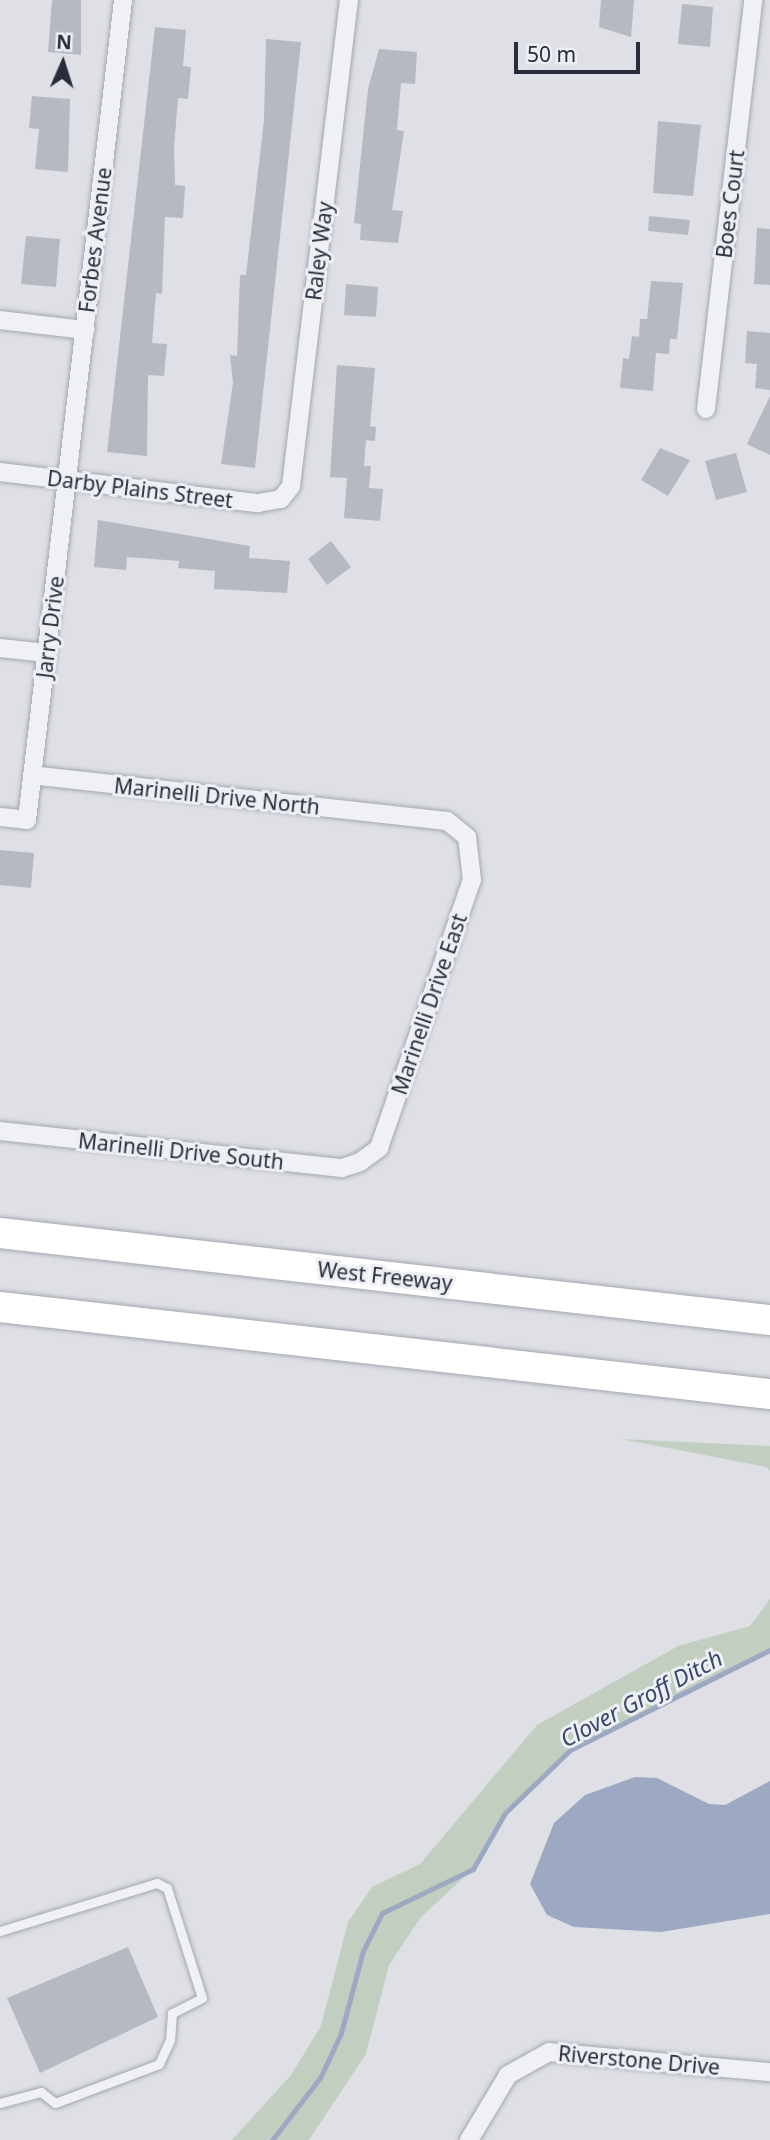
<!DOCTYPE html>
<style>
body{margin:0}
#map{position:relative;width:770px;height:2140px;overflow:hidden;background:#dee0e6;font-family:"Noto Sans",sans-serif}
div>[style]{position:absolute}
.green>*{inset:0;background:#c2cfc0}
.water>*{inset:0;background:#9da9c2}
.stream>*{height:5px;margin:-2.5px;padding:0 2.5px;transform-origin:2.5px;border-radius:2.5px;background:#9da9c2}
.building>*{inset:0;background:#b6b9c2}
.roads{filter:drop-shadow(0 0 2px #a4a7af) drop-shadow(0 0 2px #a4a7af)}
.lane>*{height:9px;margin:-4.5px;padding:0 4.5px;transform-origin:4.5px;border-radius:4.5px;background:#f0f1f5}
.street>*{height:18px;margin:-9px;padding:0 9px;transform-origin:9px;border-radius:9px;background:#f0f1f5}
.highway>*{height:30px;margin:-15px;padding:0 15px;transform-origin:15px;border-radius:15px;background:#fff}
span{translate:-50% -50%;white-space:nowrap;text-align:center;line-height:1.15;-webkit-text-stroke:6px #edeff4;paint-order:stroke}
.street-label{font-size:21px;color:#292d3b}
.water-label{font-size:23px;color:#38476a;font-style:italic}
.north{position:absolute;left:28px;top:28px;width:70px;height:70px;-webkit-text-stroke:5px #edeff4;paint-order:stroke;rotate:3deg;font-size:19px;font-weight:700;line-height:28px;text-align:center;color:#292d3b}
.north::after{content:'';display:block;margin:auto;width:24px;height:32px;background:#292d3b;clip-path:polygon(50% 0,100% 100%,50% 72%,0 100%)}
.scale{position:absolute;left:514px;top:42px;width:126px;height:32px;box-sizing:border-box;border:4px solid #292d3b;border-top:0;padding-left:9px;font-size:21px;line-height:24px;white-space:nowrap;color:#292d3b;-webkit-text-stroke:5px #edeff4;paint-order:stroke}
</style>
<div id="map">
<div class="green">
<div style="clip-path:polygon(621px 1439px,770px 1446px,770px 1471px,767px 1467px)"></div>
<div style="clip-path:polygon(770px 1599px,770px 1650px,570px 1750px,505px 1813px,473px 1869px,421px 1917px,389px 1965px,366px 2054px,309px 2140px,232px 2140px,291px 2075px,321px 2026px,348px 1922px,372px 1887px,420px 1864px,537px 1725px,678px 1646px,750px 1626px)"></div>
</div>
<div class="water">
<div style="clip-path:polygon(635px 1777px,657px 1778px,709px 1804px,725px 1805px,770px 1781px,770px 1914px,661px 1932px,574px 1927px,547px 1915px,530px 1884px,554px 1823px,585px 1795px)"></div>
</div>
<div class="stream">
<div style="left:272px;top:2140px;width:78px;rotate:-52.3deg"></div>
<div style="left:320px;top:2078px;width:50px;rotate:-65deg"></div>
<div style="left:341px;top:2033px;width:85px;rotate:-75deg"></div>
<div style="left:363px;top:1951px;width:42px;rotate:-63.4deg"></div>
<div style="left:382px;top:1913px;width:101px;rotate:-25.8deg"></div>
<div style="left:473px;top:1869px;width:64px;rotate:-60.3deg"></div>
<div style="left:505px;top:1813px;width:91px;rotate:-44.1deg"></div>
<div style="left:570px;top:1750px;width:224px;rotate:-26.6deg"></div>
</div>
<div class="building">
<div style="clip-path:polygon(52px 0,81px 0,81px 55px,48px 52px)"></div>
<div style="clip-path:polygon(601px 0,634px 0,631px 37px,599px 27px)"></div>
<div style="clip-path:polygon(682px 4px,713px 7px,710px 47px,678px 44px)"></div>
<div style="clip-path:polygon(155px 27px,186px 30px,183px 66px,191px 67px,188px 99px,178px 98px,174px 148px,175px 185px,185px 186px,183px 218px,165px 217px,162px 294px,156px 293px,152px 343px,167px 344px,164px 376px,148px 375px,147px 456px,107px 452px)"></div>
<div style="clip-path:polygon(266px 39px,301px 42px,255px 468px,221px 464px,233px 383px,230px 355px,237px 356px,240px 275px,246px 275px,264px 120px)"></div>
<div style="clip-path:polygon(379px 49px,417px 52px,415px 84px,401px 83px,397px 130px,404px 131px,392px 210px,403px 211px,398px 243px,360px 240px,361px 224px,354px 223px,368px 89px)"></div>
<div style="clip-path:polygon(32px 96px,70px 99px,68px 172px,35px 169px,39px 129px,29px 128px)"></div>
<div style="clip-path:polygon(658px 121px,701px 125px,693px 196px,653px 193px)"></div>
<div style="clip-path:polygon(649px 216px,690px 220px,688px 235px,648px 231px)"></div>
<div style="clip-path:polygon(757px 228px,770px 229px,770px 285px,754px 284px)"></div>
<div style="clip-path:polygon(26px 236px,60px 239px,56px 287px,21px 284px)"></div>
<div style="clip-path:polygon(651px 281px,683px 283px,677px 339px,670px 339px,669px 354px,656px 353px,653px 391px,620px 388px,623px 358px,629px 359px,632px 336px,639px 337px,640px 319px,647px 319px)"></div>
<div style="clip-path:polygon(346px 284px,378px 287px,376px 317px,344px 315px)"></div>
<div style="clip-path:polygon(747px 331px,770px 333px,770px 390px,755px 388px,757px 364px,745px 363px)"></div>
<div style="clip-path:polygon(337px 365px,375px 368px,370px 426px,376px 427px,375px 441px,366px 440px,364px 466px,371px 466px,369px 488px,383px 489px,380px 521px,344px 518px,347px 478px,330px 477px)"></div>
<div style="clip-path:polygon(770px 396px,770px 455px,747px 444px)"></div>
<div style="clip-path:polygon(660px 448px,690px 460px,668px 496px,641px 480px)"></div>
<div style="clip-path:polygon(736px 453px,747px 492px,716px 500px,705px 461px)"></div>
<div style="clip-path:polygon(98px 520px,250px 546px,249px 558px,290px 561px,287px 593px,214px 589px,215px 571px,178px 568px,179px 561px,127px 557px,126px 570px,94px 567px)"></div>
<div style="clip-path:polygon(331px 541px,351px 567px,327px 585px,308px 559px)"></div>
<div style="clip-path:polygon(0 850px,34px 853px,31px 888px,0 885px)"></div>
<div style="clip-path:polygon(128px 1947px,158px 2017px,40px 2073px,7px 1998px)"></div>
</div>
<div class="roads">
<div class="lane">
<div style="left:0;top:1931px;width:164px;rotate:-17deg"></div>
<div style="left:157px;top:1883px;width:11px;rotate:27deg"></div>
<div style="left:167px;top:1888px;width:115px;rotate:72.3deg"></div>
<div style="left:202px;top:1998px;width:34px;rotate:153deg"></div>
<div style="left:172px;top:2013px;width:27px;rotate:94deg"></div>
<div style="left:170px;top:2040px;width:26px;rotate:115deg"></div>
<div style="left:159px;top:2064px;width:111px;rotate:159.4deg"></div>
<div style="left:55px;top:2103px;width:18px;rotate:-142deg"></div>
<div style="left:41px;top:2092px;width:42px;rotate:165deg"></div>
</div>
<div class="street">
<div style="left:0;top:320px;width:86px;rotate:6.7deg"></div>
<div style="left:706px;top:409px;width:412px;rotate:-83.4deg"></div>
<div style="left:0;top:472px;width:260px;rotate:6.9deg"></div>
<div style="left:258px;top:503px;width:23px;rotate:-10deg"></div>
<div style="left:281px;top:499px;width:16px;rotate:-52deg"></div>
<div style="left:291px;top:486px;width:489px;rotate:-83.2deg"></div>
<div style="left:0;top:648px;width:47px;rotate:6.1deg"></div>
<div style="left:0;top:817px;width:27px;rotate:6deg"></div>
<div style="left:27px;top:820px;width:826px;rotate:-83.32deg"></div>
<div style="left:0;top:1131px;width:344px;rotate:6.2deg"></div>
<div style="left:342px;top:1168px;width:19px;rotate:-18deg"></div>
<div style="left:360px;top:1162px;width:24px;rotate:-36deg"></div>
<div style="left:379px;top:1148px;width:284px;rotate:-70.9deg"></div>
<div style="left:472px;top:880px;width:43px;rotate:-96.6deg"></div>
<div style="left:467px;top:837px;width:26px;rotate:-141deg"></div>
<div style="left:447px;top:821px;width:417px;rotate:-173.7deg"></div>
<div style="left:469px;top:2140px;width:76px;rotate:-59deg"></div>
<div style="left:508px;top:2075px;width:47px;rotate:-29.3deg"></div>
<div style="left:549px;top:2052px;width:222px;rotate:5.2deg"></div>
</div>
<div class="highway">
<div style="left:0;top:1233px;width:775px;rotate:6.45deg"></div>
<div style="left:0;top:1307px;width:775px;rotate:6.45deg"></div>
</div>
</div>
<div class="street-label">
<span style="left:730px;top:204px;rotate:-83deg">Boes Court</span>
<span style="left:95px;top:240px;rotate:-83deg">Forbes Avenue</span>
<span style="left:319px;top:251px;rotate:-83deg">Raley Way</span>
<span style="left:140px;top:489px;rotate:7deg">Darby Plains Street</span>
<span style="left:50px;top:627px;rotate:-83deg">Jarry Drive</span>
<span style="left:217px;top:796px;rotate:6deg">Marinelli Drive North</span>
<span style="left:429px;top:1004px;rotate:-71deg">Marinelli Drive East</span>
<span style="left:181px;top:1151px;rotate:6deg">Marinelli Drive South</span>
<span style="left:385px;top:1276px;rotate:6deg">West Freeway</span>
<span style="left:639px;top:2060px;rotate:5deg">Riverstone Drive</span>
</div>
<div class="water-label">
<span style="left:641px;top:1698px;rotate:-28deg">Clover Groff Ditch</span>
</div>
<div class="north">N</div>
<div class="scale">50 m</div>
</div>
